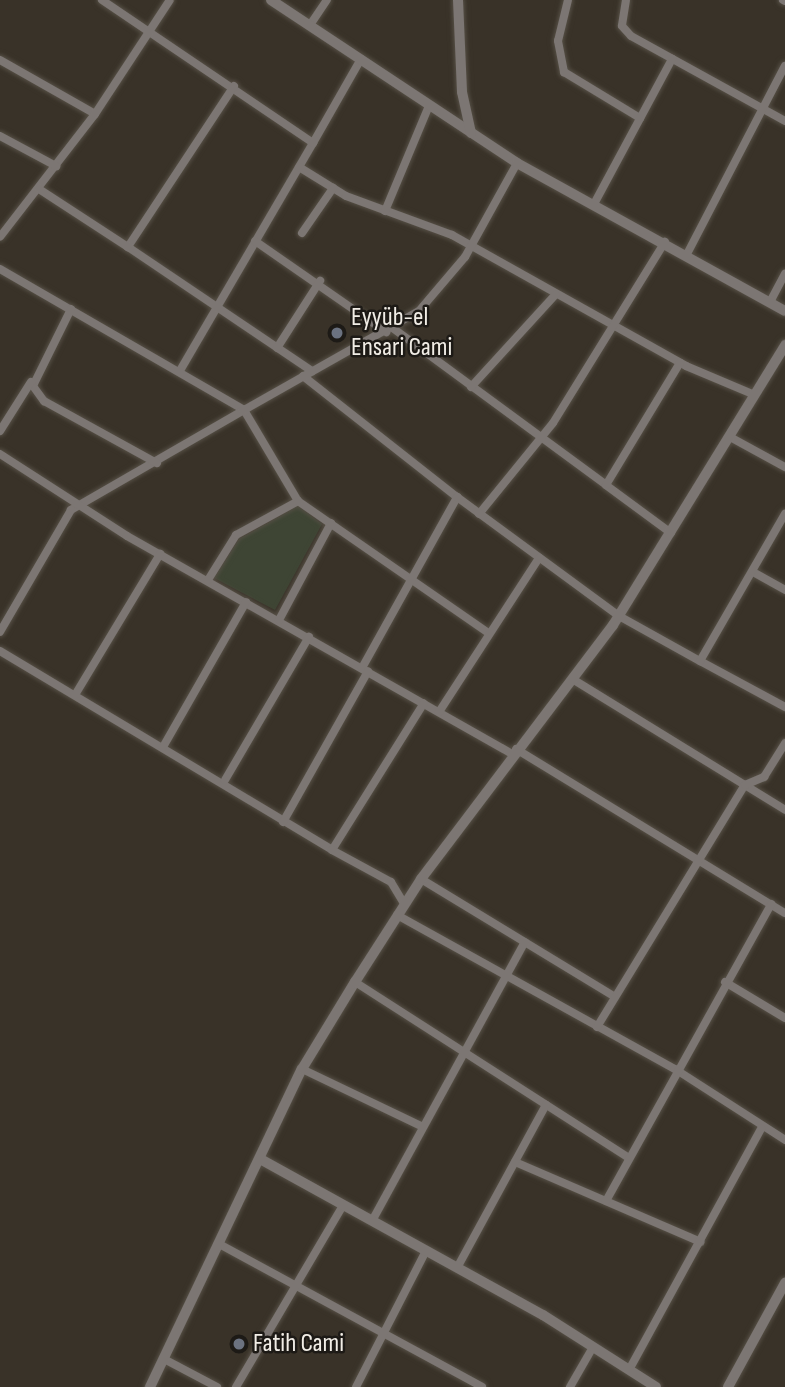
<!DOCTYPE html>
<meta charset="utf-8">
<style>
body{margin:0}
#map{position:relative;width:785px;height:1387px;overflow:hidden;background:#393228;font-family:"Sofia Sans Condensed",sans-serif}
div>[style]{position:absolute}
.green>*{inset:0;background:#3e4534}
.roads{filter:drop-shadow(0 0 2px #565046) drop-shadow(0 0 2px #565046)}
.minor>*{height:8px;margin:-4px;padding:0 4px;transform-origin:4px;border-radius:4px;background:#7c7673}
.tertiary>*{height:10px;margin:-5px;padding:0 5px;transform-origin:5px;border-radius:5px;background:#7c7673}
.dots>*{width:19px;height:19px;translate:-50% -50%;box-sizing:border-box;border:4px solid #1d1a16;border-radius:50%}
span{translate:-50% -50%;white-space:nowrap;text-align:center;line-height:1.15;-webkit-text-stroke:5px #1d1a16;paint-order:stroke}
.poi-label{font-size:26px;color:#f1ede6}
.left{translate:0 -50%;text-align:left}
</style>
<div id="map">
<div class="green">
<div style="clip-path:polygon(298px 506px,322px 524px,275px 610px,214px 578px,239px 539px)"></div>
</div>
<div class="roads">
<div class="minor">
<div style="left:102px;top:0;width:255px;rotate:34.1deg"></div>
<div style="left:313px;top:143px;width:264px;rotate:120.3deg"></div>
<div style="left:568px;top:0;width:42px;rotate:103.7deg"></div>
<div style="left:558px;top:41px;width:32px;rotate:79deg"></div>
<div style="left:564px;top:72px;width:89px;rotate:31.2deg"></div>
<div style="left:626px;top:0;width:26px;rotate:99deg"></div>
<div style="left:622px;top:26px;width:13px;rotate:48deg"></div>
<div style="left:631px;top:36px;width:176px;rotate:28.9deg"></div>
<div style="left:783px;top:0;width:2px;rotate:27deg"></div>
<div style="left:310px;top:25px;width:30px;rotate:-56deg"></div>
<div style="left:0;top:60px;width:109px;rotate:29.6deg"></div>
<div style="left:95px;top:114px;width:155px;rotate:127.7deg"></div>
<div style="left:234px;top:86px;width:193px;rotate:123.4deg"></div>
<div style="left:128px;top:247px;width:222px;rotate:34deg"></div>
<div style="left:95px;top:114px;width:136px;rotate:-56.7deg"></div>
<div style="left:0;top:136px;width:64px;rotate:28.2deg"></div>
<div style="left:313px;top:143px;width:97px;rotate:-60.3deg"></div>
<div style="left:299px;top:167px;width:55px;rotate:31.7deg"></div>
<div style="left:346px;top:196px;width:113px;rotate:20.2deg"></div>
<div style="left:452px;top:235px;width:268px;rotate:29.2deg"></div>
<div style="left:686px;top:366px;width:75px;rotate:22.8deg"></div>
<div style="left:39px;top:189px;width:106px;rotate:33.1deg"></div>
<div style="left:594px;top:204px;width:165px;rotate:-61.7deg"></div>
<div style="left:385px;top:211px;width:114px;rotate:-67.3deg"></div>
<div style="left:302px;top:233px;width:55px;rotate:-55.4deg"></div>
<div style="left:255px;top:241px;width:160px;rotate:34.8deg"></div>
<div style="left:687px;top:254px;width:212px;rotate:-62.5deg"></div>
<div style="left:0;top:269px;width:282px;rotate:30deg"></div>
<div style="left:244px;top:410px;width:200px;rotate:150deg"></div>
<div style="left:71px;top:510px;width:141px;rotate:120.2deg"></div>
<div style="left:770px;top:302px;width:32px;rotate:-62deg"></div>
<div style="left:71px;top:309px;width:86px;rotate:116.3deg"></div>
<div style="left:33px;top:386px;width:19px;rotate:54deg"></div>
<div style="left:44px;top:401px;width:129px;rotate:28.8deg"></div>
<div style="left:394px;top:329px;width:263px;rotate:36.3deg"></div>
<div style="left:277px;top:348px;width:80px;rotate:-57.3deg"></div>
<div style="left:303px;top:376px;width:196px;rotate:38.2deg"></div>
<div style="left:471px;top:387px;width:125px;rotate:-47.6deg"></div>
<div style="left:0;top:431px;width:58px;rotate:-57.7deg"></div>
<div style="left:730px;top:437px;width:63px;rotate:28.6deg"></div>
<div style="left:0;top:454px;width:151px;rotate:32.8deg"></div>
<div style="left:127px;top:536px;width:442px;rotate:29.5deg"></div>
<div style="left:479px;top:514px;width:117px;rotate:-50.9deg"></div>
<div style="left:553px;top:423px;width:213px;rotate:-58.3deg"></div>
<div style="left:671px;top:533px;width:81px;rotate:-143.6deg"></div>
<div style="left:606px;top:485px;width:143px;rotate:-58.8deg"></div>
<div style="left:753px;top:572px;width:37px;rotate:29deg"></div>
<div style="left:208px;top:580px;width:53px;rotate:-58.1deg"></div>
<div style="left:236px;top:535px;width:71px;rotate:-28.7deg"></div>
<div style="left:279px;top:620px;width:110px;rotate:-61.8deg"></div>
<div style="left:487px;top:632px;width:230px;rotate:-145.3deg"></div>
<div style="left:298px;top:501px;width:106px;rotate:-120.7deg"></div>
<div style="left:244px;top:410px;width:201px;rotate:-29.5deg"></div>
<div style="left:419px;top:311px;width:71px;rotate:-49.6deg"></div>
<div style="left:465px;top:257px;width:107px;rotate:-61deg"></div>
<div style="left:0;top:651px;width:387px;rotate:30.9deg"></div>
<div style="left:332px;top:850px;width:173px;rotate:-58deg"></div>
<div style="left:700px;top:661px;width:97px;rotate:28.4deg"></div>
<div style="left:362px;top:668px;width:196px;rotate:-60.9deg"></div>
<div style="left:457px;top:497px;width:201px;rotate:36.3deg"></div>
<div style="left:619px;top:616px;width:93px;rotate:29.1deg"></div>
<div style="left:700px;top:661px;width:170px;rotate:-60deg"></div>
<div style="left:574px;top:680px;width:248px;rotate:31.6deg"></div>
<div style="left:75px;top:695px;width:165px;rotate:-58.9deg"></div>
<div style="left:439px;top:712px;width:184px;rotate:-57deg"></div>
<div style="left:163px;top:747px;width:167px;rotate:-60.2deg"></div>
<div style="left:516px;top:749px;width:315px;rotate:31.4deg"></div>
<div style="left:225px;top:780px;width:166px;rotate:-59.6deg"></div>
<div style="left:283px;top:822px;width:173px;rotate:-60.6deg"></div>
<div style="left:332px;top:850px;width:67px;rotate:28.5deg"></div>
<div style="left:391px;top:882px;width:26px;rotate:59deg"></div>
<div style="left:421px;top:879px;width:227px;rotate:31.3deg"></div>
<div style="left:397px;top:915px;width:318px;rotate:29deg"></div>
<div style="left:675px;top:1069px;width:131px;rotate:32.8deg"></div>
<div style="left:355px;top:982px;width:324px;rotate:32.7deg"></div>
<div style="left:725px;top:982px;width:70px;rotate:31deg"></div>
<div style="left:597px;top:1027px;width:284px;rotate:-58.6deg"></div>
<div style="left:745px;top:785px;width:21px;rotate:-23deg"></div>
<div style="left:764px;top:777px;width:40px;rotate:-58deg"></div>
<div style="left:302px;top:1069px;width:134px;rotate:25.6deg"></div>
<div style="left:515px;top:1162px;width:202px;rotate:23.3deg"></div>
<div style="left:606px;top:1201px;width:340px;rotate:-60.9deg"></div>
<div style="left:372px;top:1221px;width:318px;rotate:-61.3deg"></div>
<div style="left:221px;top:1245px;width:297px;rotate:28.5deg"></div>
<div style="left:457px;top:1268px;width:186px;rotate:-61.4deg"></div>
<div style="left:164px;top:1359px;width:60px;rotate:27.8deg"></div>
<div style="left:629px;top:1370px;width:275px;rotate:-61.3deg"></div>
<div style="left:236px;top:1387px;width:211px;rotate:-59.5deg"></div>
<div style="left:356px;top:1387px;width:153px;rotate:-62.8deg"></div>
<div style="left:570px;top:1387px;width:46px;rotate:-60.1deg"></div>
</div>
<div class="tertiary">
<div style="left:271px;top:0;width:295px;rotate:33.5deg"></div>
<div style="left:517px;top:163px;width:306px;rotate:28.9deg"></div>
<div style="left:458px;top:0;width:92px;rotate:87.5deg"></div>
<div style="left:462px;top:92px;width:42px;rotate:77.6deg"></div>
<div style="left:262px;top:1160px;width:321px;rotate:28.9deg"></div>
<div style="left:543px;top:1315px;width:134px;rotate:32.5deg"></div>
<div style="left:150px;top:1387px;width:352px;rotate:-64.5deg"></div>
<div style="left:302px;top:1069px;width:102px;rotate:-58.7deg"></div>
<div style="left:355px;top:982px;width:122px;rotate:-57.3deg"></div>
<div style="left:421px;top:879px;width:318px;rotate:-52.9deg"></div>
<div style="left:613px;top:625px;width:329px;rotate:-58.4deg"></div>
<div style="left:728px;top:1387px;width:119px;rotate:-61.3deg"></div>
</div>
</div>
<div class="dots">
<div style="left:337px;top:333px;background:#6b7280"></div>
<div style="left:239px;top:1344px;background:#6b7280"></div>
</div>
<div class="poi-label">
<span class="left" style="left:351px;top:333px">Eyyüb-el<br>Ensari Cami</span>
<span class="left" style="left:253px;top:1344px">Fatih Cami</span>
</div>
</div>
